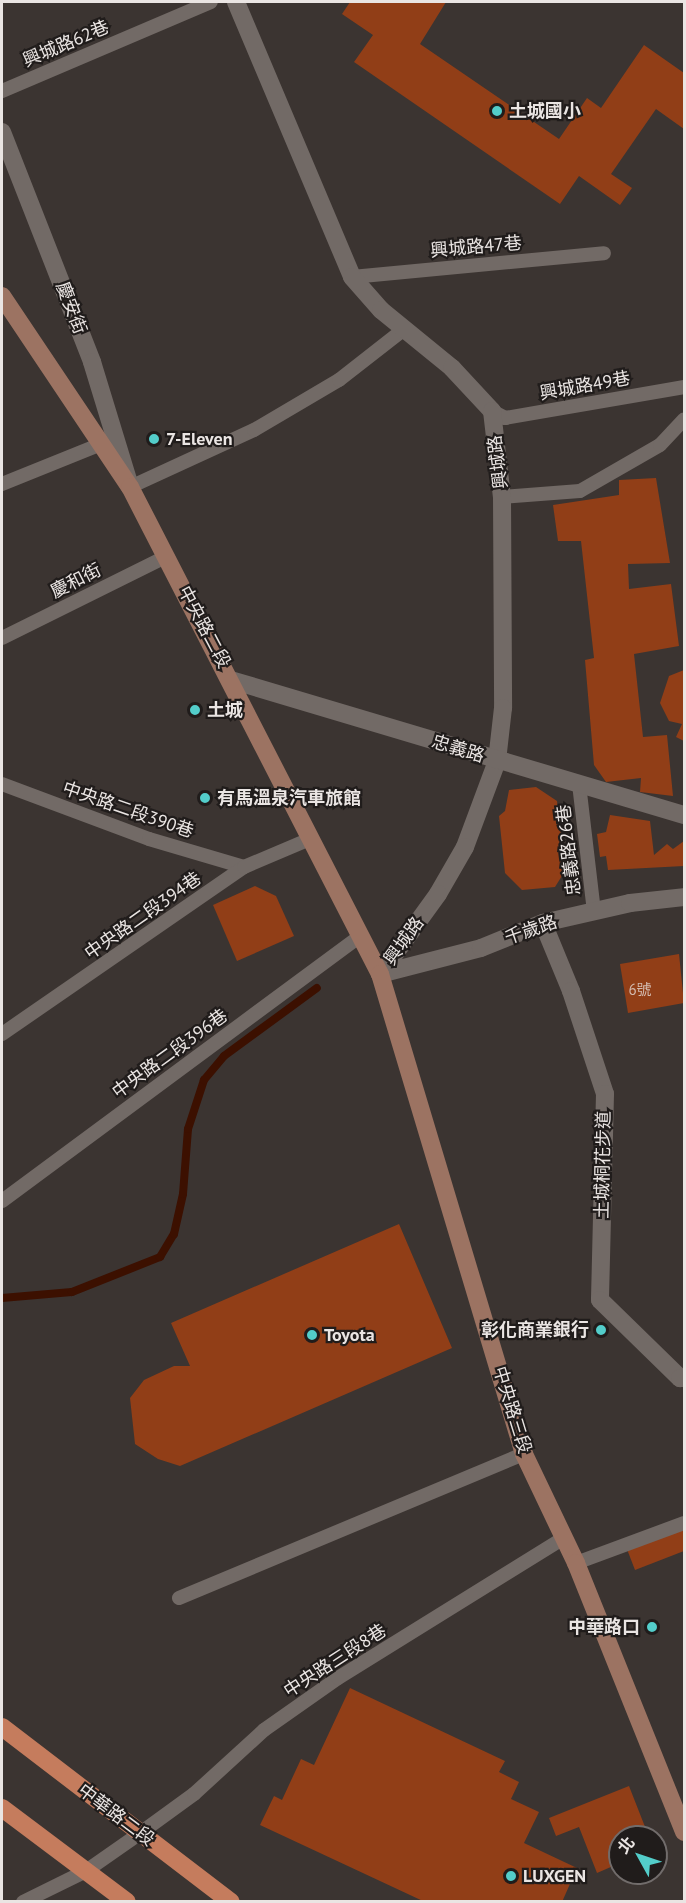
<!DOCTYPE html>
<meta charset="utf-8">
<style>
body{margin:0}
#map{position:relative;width:686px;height:1903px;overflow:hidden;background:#3b3431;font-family:"PT Sans","Noto Sans TC",sans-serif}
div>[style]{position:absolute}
.stream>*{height:8px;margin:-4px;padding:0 4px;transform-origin:4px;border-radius:4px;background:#3c1000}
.building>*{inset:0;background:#913e17}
.lane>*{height:14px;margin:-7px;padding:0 7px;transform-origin:7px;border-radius:7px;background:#726a66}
.street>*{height:18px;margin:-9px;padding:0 9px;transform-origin:9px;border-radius:9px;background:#726a66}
.secondary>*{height:18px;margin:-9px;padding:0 9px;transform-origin:9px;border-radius:9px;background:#9c7362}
.primary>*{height:18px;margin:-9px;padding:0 9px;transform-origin:9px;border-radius:9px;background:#c57c5d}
.dots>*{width:16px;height:16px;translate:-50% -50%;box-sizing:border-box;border:3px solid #201c1b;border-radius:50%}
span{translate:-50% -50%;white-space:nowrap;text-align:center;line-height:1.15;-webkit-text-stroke:4.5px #201c1b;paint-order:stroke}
.number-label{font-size:15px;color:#d4bbb0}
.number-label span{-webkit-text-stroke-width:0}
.street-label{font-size:18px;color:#eae5e3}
.poi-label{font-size:18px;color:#eae5e3;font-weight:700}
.left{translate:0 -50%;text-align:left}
.right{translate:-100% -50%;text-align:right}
.frame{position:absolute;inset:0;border:3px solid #eae5e3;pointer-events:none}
.north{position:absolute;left:608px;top:1825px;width:60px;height:60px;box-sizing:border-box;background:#201c1b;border:2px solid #716c6b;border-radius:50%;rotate:310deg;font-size:16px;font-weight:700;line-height:24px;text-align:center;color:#eae5e3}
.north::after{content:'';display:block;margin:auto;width:21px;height:27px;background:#53cdca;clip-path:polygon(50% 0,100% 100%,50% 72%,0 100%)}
</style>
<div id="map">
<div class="stream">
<div style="left:2px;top:1298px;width:70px;rotate:-4.9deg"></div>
<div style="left:72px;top:1292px;width:95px;rotate:-21.7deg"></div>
<div style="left:160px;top:1257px;width:27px;rotate:-59deg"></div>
<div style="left:174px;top:1234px;width:41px;rotate:-77.3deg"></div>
<div style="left:183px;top:1194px;width:65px;rotate:-85.6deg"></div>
<div style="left:188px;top:1129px;width:52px;rotate:-71.9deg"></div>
<div style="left:204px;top:1080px;width:31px;rotate:-50deg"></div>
<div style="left:224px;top:1056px;width:115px;rotate:-36.2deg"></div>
</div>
<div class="building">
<div style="clip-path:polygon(350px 2px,446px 2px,420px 44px,559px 139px,587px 98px,601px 108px,644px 45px,684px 73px,684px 129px,656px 109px,611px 174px,632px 188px,620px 205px,579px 176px,560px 204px,354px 62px,373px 35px,342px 14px)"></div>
<div style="clip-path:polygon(656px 478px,670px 563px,628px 564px,629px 589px,671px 584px,679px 646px,634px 654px,643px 737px,667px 735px,673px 796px,640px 792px,641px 778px,606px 782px,594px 765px,585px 660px,594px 658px,581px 541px,558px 541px,553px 505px,619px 495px,619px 480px)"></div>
<div style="clip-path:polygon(684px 670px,684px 741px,676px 737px,682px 724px,669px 721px,660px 703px,669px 676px)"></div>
<div style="clip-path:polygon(536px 787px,557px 801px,565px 871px,555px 887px,522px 890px,505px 873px,499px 816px,505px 811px,509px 790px)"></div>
<div style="clip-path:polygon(610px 815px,650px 821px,654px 855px,667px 844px,673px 849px,684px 841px,684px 866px,608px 870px,606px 856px,600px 857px,597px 834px,606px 832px)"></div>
<div style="clip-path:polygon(255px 886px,276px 896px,294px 936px,237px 961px,213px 905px)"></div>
<div style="clip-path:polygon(679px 954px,684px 1003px,628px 1013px,620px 964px)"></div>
<div style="clip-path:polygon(399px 1224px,452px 1348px,180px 1466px,158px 1459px,135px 1444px,130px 1398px,144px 1380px,174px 1366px,190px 1366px,171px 1323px)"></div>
<div style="clip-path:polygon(684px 1522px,684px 1551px,635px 1570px,625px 1544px)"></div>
<div style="clip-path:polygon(350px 1688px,505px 1761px,499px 1772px,519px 1782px,511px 1799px,539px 1812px,524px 1843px,577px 1868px,562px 1902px,425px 1902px,260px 1825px,274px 1796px,282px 1800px,301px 1759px,314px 1765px)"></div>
<div style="clip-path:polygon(629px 1786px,649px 1837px,620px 1837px,620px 1863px,597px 1873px,579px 1827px,556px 1836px,549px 1818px)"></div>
</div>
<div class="lane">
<div style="left:2px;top:91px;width:227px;rotate:-23.1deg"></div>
<div style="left:352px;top:277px;width:253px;rotate:-5.4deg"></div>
<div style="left:492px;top:411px;width:15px;rotate:28deg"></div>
<div style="left:505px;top:418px;width:182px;rotate:-9.8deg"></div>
<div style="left:2px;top:484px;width:107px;rotate:-22deg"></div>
<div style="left:130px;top:487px;width:136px;rotate:-24.7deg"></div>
<div style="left:254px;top:430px;width:99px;rotate:-30.5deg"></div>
<div style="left:339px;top:380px;width:81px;rotate:-38deg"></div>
<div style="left:502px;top:497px;width:78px;rotate:-4.4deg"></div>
<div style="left:580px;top:491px;width:92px;rotate:-29.9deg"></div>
<div style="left:660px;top:445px;width:35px;rotate:-47deg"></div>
<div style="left:2px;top:638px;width:184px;rotate:-26.4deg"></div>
<div style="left:2px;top:784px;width:157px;rotate:20.5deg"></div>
<div style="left:149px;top:839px;width:99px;rotate:16.4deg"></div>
<div style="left:579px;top:784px;width:128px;rotate:83.3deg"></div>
<div style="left:2px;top:1034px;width:294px;rotate:-34.6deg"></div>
<div style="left:244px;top:867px;width:72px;rotate:-23deg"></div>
<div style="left:2px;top:1201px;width:445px;rotate:-36.5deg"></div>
<div style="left:576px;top:1563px;width:115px;rotate:-20.3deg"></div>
<div style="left:179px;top:1598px;width:374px;rotate:-22.7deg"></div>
<div style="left:23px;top:1902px;width:70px;rotate:-26.2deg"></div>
<div style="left:86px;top:1871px;width:65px;rotate:-34.9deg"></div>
<div style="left:139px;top:1834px;width:68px;rotate:-36deg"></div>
<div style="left:194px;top:1794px;width:95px;rotate:-42.4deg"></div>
<div style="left:264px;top:1730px;width:90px;rotate:-35.1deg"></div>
<div style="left:338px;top:1678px;width:267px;rotate:-31.8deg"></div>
</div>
<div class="street">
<div style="left:236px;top:2px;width:298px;rotate:67.1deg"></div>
<div style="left:352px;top:277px;width:44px;rotate:48.7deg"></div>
<div style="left:381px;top:310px;width:92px;rotate:39.2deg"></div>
<div style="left:452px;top:368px;width:59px;rotate:47.1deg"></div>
<div style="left:492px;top:411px;width:87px;rotate:83.4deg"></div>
<div style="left:502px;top:497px;width:211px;rotate:89.7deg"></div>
<div style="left:503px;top:708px;width:53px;rotate:96.5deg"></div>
<div style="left:497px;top:761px;width:92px;rotate:110.4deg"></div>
<div style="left:465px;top:847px;width:54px;rotate:119.9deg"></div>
<div style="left:438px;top:894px;width:99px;rotate:125.9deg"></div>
<div style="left:2px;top:132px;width:247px;rotate:68.6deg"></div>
<div style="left:92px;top:362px;width:123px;rotate:73deg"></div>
<div style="left:231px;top:680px;width:473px;rotate:16.6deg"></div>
<div style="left:543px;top:923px;width:74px;rotate:67.6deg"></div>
<div style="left:571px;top:991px;width:108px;rotate:71.7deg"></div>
<div style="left:605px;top:1094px;width:206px;rotate:91.4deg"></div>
<div style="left:600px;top:1300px;width:112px;rotate:44.3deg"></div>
<div style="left:680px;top:1378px;width:4px"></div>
<div style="left:380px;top:974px;width:104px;rotate:-14.4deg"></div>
<div style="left:481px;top:948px;width:67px;rotate:-22deg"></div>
<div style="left:543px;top:923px;width:89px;rotate:-12.9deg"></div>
<div style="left:630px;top:903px;width:54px;rotate:-6.3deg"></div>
</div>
<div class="secondary">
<div style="left:2px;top:296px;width:230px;rotate:56.2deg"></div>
<div style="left:130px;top:487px;width:547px;rotate:62.83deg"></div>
<div style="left:380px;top:974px;width:501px;rotate:73.3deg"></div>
<div style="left:524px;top:1454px;width:121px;rotate:64.5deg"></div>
<div style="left:576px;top:1563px;width:290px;rotate:68.1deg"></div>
</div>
<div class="primary">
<div style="left:2px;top:1727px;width:288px;rotate:37.4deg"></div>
<div style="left:2px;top:1808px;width:156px;rotate:36.9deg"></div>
</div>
<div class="dots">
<div style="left:497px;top:111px;background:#53cdca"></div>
<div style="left:154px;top:439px;background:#53cdca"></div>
<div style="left:195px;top:710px;background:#53cdca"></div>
<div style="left:205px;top:798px;background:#53cdca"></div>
<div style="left:601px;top:1330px;background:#53cdca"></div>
<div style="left:312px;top:1335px;background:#53cdca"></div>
<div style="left:652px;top:1627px;background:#53cdca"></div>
<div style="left:511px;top:1876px;background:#53cdca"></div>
</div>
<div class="number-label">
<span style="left:640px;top:990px">6號</span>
</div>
<div class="street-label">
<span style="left:66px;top:44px;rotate:-23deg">興城路62巷</span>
<span style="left:476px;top:247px;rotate:-5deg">興城路47巷</span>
<span style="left:71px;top:308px;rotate:69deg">慶安街</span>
<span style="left:585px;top:386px;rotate:-10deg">興城路49巷</span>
<span style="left:498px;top:462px;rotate:-97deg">興城路</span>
<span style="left:76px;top:581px;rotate:-27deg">慶和街</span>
<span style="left:204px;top:627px;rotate:62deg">中央路二段</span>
<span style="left:458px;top:749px;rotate:17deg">忠義路</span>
<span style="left:128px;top:810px;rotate:19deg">中央路二段390巷</span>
<span style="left:569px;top:850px;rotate:-97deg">忠義路26巷</span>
<span style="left:143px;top:916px;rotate:-35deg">中央路二段394巷</span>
<span style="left:531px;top:930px;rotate:-19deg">千歲路</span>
<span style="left:404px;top:941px;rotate:-54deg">興城路</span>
<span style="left:170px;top:1054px;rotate:-36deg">中央路二段396巷</span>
<span style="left:603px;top:1165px;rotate:-89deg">土城桐花步道</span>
<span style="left:512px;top:1410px;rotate:73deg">中央路三段</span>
<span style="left:335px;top:1661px;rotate:-33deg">中央路三段8巷</span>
<span style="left:116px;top:1815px;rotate:37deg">中華路二段</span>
</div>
<div class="poi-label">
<span class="left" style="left:509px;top:111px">土城國小</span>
<span class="left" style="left:166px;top:439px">7-Eleven</span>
<span class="left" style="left:207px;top:710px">土城</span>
<span class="left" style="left:217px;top:798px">有馬溫泉汽車旅館</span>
<span class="right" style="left:589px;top:1330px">彰化商業銀行</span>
<span class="left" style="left:324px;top:1335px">Toyota</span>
<span class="right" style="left:640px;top:1627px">中華路口</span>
<span class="left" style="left:523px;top:1876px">LUXGEN</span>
</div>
<div class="frame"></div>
<div class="north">北</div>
</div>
